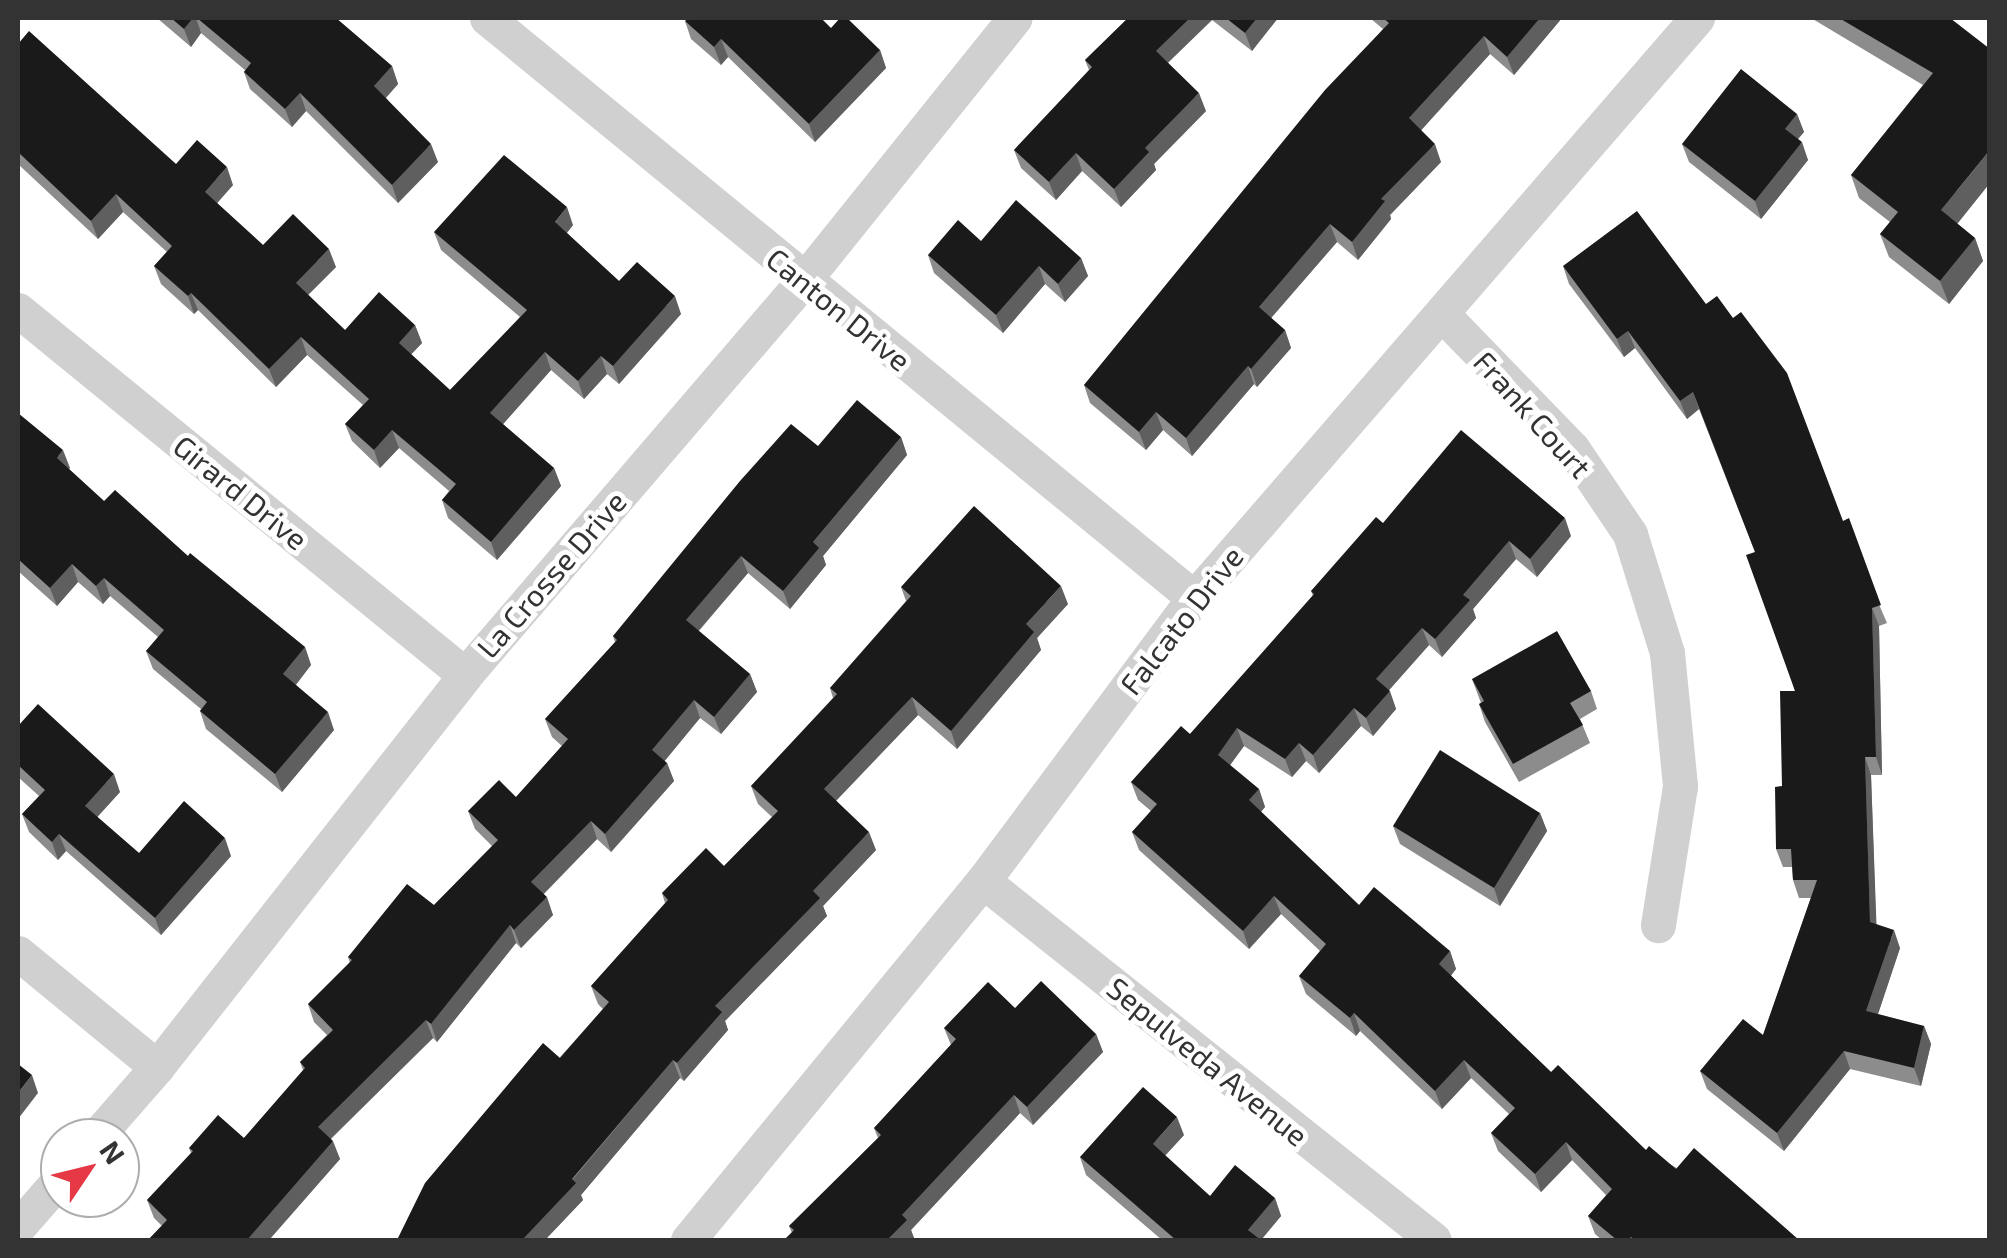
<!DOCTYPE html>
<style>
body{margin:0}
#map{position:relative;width:2007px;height:1258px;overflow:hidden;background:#fff;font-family:"Exo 2",sans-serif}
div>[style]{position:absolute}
.minor>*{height:35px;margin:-17.5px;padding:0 17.5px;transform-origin:17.5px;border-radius:17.5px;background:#d0d0d0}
.wall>*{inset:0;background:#8c8c8c}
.shaded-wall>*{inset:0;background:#5f5f5f}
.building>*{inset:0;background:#1a1a1a}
span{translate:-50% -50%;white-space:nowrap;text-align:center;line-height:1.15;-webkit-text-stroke:10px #fff;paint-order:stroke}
.street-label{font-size:30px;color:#333}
.frame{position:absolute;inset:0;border:20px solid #333;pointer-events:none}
.north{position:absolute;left:40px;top:1118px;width:100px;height:100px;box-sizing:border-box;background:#fff;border:2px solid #adadad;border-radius:50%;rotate:55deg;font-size:28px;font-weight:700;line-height:40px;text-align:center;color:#333}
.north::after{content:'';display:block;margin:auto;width:35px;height:45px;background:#e63946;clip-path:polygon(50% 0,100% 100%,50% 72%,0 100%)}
</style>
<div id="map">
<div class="minor">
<div style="left:487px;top:18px;width:914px;rotate:39.36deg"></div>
<div style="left:18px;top:310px;width:577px;rotate:39.23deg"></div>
<div style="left:1443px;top:315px;width:185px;rotate:45.9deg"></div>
<div style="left:1572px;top:448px;width:104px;rotate:56deg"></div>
<div style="left:1630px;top:534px;width:125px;rotate:72.7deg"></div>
<div style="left:1667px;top:653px;width:134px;rotate:84.4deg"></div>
<div style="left:1680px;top:786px;width:141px;rotate:99deg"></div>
<div style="left:983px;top:881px;width:576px;rotate:38.52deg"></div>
<div style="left:18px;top:953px;width:180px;rotate:39.4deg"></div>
<div style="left:95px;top:1138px;width:94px;rotate:-48.9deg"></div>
<div style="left:157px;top:1067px;width:499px;rotate:-51.8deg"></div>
<div style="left:465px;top:675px;width:521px;rotate:-49.36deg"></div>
<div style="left:804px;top:280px;width:336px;rotate:-51.2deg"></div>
<div style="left:18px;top:1227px;width:64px;rotate:-48.8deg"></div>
<div style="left:688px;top:1240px;width:465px;rotate:-50.6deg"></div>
<div style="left:983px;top:881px;width:353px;rotate:-53.3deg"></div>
<div style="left:1194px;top:598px;width:768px;rotate:-49.07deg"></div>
</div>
<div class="wall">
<div style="clip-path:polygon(157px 18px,336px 18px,392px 66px,398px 84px,386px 98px,438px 162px,398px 203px,306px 111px,292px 127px,250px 89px,244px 72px,245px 70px,201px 33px,191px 47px)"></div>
<div style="clip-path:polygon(1128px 18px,1278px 18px,1252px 51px,1212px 20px,1168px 63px,1206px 111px,1154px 164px,1156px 170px,1121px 207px,1082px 171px,1056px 200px,1021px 168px,1014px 150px,1089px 70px,1085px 60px)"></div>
<div style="clip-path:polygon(1370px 18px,1562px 18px,1514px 75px,1490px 54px,1421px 130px,1441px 162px,1390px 215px,1391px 219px,1358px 260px,1337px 242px,1271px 318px,1285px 330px,1291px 348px,1257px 387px,1254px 384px,1192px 456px,1163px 430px,1146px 450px,1090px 403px,1084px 385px,1383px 29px)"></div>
<div style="clip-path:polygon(1811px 18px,1950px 18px,1957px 224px,1975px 238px,1983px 261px,1949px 304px,1889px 257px,1880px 234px,1890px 222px,1859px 198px,1851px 175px,1923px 85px)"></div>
<div style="clip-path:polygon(685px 21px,831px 28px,880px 50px,886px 68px,815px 142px,728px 57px,721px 65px,691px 39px)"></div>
<div style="clip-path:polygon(18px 44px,176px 164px,233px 185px,217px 203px,263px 245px,336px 267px,308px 295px,345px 330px,415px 325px,422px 343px,411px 354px,450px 390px,520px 317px,441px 250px,434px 232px,573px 225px,567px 233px,619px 281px,681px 314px,619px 384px,607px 374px,584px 399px,551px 370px,503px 424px,554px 468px,561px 486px,497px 560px,448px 518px,442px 500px,449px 491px,399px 448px,380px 468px,352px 441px,345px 424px,363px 405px,307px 355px,276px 387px,198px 310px,194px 314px,161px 284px,154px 266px,167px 252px,123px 212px,98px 239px,18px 164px)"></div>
<div style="clip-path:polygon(1797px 114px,1804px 132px,1798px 139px,1808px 160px,1761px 219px,1689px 162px,1682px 144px)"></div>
<div style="clip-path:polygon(981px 241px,1081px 258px,1088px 276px,1065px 302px,1045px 284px,1003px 333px,934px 273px,928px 255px)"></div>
<div style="clip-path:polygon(1563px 266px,1843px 521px,1887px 623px,1879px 626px,1882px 775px,1871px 775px,1876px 924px,1900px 948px,1878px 1014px,1924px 1026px,1931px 1044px,1921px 1086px,1850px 1069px,1784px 1151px,1707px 1089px,1700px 1071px,1763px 1035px,1811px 898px,1799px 898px,1793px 880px,1792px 867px,1783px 867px,1776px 849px,1782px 786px,1795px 691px,1755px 552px,1699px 409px,1687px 419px,1635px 348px,1624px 357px,1569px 284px)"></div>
<div style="clip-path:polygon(18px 413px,69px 469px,104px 501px,188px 556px,305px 647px,311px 665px,296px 685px,334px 730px,282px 792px,206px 729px,200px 711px,201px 709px,153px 669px,146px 651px,158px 637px,110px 596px,103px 604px,78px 582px,57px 606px,18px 571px)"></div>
<div style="clip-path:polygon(901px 437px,907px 455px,823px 556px,826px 565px,790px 609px,748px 573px,699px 631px,750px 674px,757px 692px,721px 734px,700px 718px,664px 761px,667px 763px,674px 781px,611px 852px,597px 839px,543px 894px,553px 915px,521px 948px,516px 943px,437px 1042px,433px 1038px,331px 1139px,340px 1159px,269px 1240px,148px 1240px,162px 1226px,154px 1218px,147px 1200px,191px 1153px,189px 1148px,244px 1138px,303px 1070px,300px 1062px,327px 1035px,314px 1022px,308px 1004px,350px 963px,348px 957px,434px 905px,492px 846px,475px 829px,468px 811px,516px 797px,562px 746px,552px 737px,545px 719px,615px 642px,613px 636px,818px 446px)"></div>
<div style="clip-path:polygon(1383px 523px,1571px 536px,1537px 577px,1516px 559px,1473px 609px,1476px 618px,1442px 657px,1429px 645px,1389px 690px,1396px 709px,1373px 736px,1361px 726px,1319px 773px,1306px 761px,1292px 777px,1244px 746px,1230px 765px,1259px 789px,1265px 807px,1261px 812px,1359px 905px,1450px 951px,1456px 969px,1451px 976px,1551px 1072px,1646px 1150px,1799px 1240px,1602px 1240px,1595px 1234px,1588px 1216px,1606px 1195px,1572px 1160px,1541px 1192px,1498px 1151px,1491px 1133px,1509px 1114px,1471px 1078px,1442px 1109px,1360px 1031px,1356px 1036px,1306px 994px,1299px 976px,1320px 951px,1281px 914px,1249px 949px,1139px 850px,1132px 832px,1151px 811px,1138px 800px,1131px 782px,1190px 734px,1313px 596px,1311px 591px)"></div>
<div style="clip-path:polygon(901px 587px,1068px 604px,1037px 638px,1041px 650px,957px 749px,918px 715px,836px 801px,876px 850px,823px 906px,827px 916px,725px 1021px,728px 1030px,684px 1081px,680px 1078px,581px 1195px,583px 1200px,545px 1240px,397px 1240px,603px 1009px,598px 1004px,591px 986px,665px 903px,662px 893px,724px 866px,772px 817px,758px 804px,751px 786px,833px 698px,830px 688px,906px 601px)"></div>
<div style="clip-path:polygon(1472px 679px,1591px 691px,1597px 709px,1580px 719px,1590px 743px,1519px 782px,1485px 722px,1479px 704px,1481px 703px)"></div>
<div style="clip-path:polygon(18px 726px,120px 792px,97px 817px,139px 853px,231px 856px,161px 935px,66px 851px,58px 860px,29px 832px,22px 814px,39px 796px,18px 777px)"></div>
<div style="clip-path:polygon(1540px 813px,1547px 831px,1500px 906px,1400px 844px,1393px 826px)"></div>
<div style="clip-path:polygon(1015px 1008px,1096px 1034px,1103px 1052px,1033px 1125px,1020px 1113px,911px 1230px,914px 1238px,911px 1240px,784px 1240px,792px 1233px,789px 1226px,878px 1138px,874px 1128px,951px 1045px,944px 1028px)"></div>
<div style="clip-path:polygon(1184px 1135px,1165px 1156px,1210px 1196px,1275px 1198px,1281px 1216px,1261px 1240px,1162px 1240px,1086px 1175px,1080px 1157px)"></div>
</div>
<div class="shaded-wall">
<div style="clip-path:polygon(193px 18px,196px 18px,201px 33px,191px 47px,184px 29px)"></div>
<div style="clip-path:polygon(1190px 18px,1211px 18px,1212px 20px,1162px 68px,1156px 51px)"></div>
<div style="clip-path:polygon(1257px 18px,1278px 18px,1252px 51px,1245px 33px)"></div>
<div style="clip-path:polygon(1540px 18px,1562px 18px,1514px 75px,1507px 57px)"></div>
<div style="clip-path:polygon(1484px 36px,1490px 54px,1416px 136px,1409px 118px)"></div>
<div style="clip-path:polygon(721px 39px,728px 57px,721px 65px,714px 47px)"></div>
<div style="clip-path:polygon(880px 50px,886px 68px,815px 142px,809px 124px)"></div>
<div style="clip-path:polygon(392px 66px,398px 84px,380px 104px,374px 86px)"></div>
<div style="clip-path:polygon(300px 93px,306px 111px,292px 127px,285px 109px)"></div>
<div style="clip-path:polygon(1199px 93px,1206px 111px,1154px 164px,1156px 170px,1121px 207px,1114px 189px,1145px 148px)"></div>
<div style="clip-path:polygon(1797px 114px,1804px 132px,1791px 147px,1785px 129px)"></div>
<div style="clip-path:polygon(1802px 142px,1808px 160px,1761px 219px,1755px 201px)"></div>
<div style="clip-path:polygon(431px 144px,438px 162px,398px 203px,392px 185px)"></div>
<div style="clip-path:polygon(1435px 144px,1441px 162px,1390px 215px,1391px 219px,1358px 260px,1352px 242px,1381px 199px)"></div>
<div style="clip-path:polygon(1990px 150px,1990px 183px,1950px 233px,1941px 210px)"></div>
<div style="clip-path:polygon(1076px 153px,1082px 171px,1056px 200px,1049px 182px)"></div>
<div style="clip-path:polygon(227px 167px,233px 185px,211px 210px,205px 192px)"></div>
<div style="clip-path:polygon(116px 194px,123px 212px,98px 239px,91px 221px)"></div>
<div style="clip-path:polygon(567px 207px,573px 225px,561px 240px,555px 222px)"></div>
<div style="clip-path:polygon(1330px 224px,1337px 242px,1265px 325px,1259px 307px)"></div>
<div style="clip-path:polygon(1975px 238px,1983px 261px,1949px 304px,1940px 281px)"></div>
<div style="clip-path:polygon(329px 249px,336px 267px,302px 301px,296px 283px)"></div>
<div style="clip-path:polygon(1081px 258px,1088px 276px,1065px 302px,1058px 284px)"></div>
<div style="clip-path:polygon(1039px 266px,1045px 284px,1003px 333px,996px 315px)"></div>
<div style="clip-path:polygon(191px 293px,198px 310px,194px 314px,188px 296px)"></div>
<div style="clip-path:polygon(675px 296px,681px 314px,619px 384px,613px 366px)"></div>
<div style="clip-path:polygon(415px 325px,422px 343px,405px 361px,399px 343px)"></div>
<div style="clip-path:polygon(1285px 330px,1291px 348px,1257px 387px,1251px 369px)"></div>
<div style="clip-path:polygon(1628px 331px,1635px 348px,1624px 357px,1617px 339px)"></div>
<div style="clip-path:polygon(301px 337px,307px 355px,276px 387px,269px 369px)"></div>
<div style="clip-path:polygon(545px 352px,551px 370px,497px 431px,490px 413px)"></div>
<div style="clip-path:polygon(601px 356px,607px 374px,584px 399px,578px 381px)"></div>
<div style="clip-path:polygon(1248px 366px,1254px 384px,1192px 456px,1186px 438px)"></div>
<div style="clip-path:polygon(1693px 392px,1699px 409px,1687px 419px,1680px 401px)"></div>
<div style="clip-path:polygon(1156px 412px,1163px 430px,1146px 450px,1139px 432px)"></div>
<div style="clip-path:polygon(392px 430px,399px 448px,380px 468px,374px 450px)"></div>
<div style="clip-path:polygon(901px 437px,907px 455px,823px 556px,826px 565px,790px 609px,783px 591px,813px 542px)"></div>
<div style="clip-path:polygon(63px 450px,70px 468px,64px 476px,57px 458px)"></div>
<div style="clip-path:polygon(554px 468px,561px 486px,497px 560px,491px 542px)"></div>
<div style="clip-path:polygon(1565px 518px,1571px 536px,1537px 577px,1530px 559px)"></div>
<div style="clip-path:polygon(1509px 541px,1516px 559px,1473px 609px,1476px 618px,1442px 657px,1435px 639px,1463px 595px)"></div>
<div style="clip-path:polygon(741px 556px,748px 573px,692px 638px,686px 620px)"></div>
<div style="clip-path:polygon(72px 564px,78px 582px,57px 606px,50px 588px)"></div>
<div style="clip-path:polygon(104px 578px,110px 596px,103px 604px,96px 586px)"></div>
<div style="clip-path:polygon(1061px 586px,1068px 604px,1037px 638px,1041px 650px,957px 749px,951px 731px,1026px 624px)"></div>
<div style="clip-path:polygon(1872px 608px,1879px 626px,1882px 775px,1876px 757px)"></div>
<div style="clip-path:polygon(1422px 628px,1429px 645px,1383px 697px,1376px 679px)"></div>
<div style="clip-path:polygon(305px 647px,311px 665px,290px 692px,283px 674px)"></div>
<div style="clip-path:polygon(750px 674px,757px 692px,721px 734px,714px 717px)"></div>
<div style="clip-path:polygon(1390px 691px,1396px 709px,1373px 736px,1366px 718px)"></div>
<div style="clip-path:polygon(912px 697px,918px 715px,830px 807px,824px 789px)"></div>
<div style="clip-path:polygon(694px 700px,700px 718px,659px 768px,652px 750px)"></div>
<div style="clip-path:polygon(1354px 708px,1361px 726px,1319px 773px,1313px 755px)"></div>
<div style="clip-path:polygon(328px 712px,334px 730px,282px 792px,275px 774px)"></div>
<div style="clip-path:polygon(1237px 728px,1244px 746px,1225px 772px,1218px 755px)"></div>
<div style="clip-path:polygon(1299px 743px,1306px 761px,1292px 777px,1285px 759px)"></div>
<div style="clip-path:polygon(1865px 757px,1871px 775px,1877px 939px,1870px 922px)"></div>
<div style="clip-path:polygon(667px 763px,674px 781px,611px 852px,605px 834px)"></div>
<div style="clip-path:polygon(114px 774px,120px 792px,91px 824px,85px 806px)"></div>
<div style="clip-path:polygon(1259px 789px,1265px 807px,1255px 818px,1249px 800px)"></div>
<div style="clip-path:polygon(1540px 813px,1547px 831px,1500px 906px,1494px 888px)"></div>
<div style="clip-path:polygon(591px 821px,597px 839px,538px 900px,531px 882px)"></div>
<div style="clip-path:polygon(869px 832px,876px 850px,823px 906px,827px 916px,725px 1021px,728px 1030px,684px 1081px,677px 1063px,715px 1006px,813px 891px)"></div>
<div style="clip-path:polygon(59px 834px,66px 851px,58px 860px,52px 842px)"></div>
<div style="clip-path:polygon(225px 838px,231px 856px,161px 935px,155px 918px)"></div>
<div style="clip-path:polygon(1274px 896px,1281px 914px,1249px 949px,1243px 931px)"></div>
<div style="clip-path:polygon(547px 897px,553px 915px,521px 948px,514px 930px)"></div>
<div style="clip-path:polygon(510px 925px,516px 943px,437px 1042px,431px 1024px)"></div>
<div style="clip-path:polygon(1894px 930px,1900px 948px,1873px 1029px,1866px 1011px)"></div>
<div style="clip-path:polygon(1450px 951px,1456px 969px,1445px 982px,1439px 964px)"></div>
<div style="clip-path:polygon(1354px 1013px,1360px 1031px,1356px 1036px,1350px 1018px)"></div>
<div style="clip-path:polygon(426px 1020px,433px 1038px,324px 1145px,318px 1127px)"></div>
<div style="clip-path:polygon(1924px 1026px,1931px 1044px,1921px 1086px,1914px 1068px)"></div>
<div style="clip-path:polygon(1096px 1034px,1103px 1052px,1033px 1125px,1027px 1107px)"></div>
<div style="clip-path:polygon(1844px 1051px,1850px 1069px,1784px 1151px,1777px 1133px)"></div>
<div style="clip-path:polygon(673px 1060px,680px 1078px,581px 1195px,583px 1200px,545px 1240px,522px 1240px)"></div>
<div style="clip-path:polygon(1464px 1060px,1471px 1078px,1442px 1109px,1435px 1091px)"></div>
<div style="clip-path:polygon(32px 1075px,38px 1093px,18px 1119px,18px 1093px)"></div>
<div style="clip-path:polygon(1014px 1095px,1020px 1113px,911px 1230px,914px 1238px,911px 1240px,887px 1240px,902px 1215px)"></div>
<div style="clip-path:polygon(1177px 1117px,1184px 1135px,1159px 1162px,1153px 1144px)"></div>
<div style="clip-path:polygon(333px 1141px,340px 1159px,269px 1240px,247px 1240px)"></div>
<div style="clip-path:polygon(1566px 1142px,1572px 1160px,1541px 1192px,1535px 1174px)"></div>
<div style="clip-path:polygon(1275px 1198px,1281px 1216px,1261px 1240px,1248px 1230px)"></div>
</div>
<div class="building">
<div style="clip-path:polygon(171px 18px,193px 18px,184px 29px)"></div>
<div style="clip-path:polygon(197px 18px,336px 18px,392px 66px,374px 86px,431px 144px,392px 185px,300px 93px,285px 109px,244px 72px,251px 63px)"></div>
<div style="clip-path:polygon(688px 18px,821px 18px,831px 28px,840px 18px,847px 18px,880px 50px,809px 124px,721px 39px,714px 47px,685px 21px)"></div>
<div style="clip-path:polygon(1128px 18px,1190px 18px,1156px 51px,1199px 93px,1145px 148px,1149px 152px,1114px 189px,1076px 153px,1049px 182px,1014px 150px,1092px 67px,1085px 60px)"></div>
<div style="clip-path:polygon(1226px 18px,1257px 18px,1245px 33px)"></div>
<div style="clip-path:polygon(1383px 18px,1540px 18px,1507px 57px,1484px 36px,1409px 118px,1435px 144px,1381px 199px,1385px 201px,1352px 242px,1330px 224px,1259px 307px,1285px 330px,1251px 369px,1248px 366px,1186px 438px,1156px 412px,1139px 432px,1084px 385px,1325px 90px,1389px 23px)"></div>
<div style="clip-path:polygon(1839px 18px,1950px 18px,1990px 49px,1990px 150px,1941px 210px,1975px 238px,1940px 281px,1880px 234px,1898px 212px,1851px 175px,1933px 73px)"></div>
<div style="clip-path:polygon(29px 31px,176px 164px,197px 140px,227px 167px,205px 192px,263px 245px,293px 214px,329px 249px,296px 283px,345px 330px,379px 292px,415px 325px,399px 343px,450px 390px,527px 310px,434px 232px,504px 155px,567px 207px,555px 222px,619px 281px,637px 262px,675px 296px,613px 366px,601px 356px,578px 381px,545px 352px,490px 413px,554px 468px,491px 542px,442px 500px,456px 484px,392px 430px,374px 450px,345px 424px,369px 399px,301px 337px,269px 369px,191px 293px,188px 296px,154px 266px,172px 246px,116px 194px,91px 221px,18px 152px,18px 44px)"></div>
<div style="clip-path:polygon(1741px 69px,1797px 114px,1785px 129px,1802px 142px,1755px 201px,1682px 144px)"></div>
<div style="clip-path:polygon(1016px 200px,1081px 258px,1058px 284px,1039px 266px,996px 315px,928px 255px,958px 220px,981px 241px)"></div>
<div style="clip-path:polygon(1637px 211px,1706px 304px,1717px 296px,1733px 318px,1741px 312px,1787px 373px,1843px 521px,1849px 518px,1881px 605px,1872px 608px,1876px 757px,1865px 757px,1870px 922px,1894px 930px,1866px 1011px,1924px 1026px,1914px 1068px,1844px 1051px,1777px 1133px,1700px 1071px,1743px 1019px,1763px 1035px,1817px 880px,1793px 880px,1791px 849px,1776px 849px,1775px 787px,1782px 786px,1780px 691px,1795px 691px,1746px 555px,1755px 552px,1693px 392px,1680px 401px,1628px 331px,1617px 339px,1563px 266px)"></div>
<div style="clip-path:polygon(857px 400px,901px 437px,813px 542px,819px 548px,783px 591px,741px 556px,686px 620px,750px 674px,714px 717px,694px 700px,652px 750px,667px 763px,605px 834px,591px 821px,531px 882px,547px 897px,514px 930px,510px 925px,431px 1024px,426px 1020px,318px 1127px,333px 1141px,247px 1240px,148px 1240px,167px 1220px,147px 1200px,193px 1151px,189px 1148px,218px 1115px,244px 1138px,305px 1068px,300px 1062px,333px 1030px,308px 1004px,352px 960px,348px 957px,407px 884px,434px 905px,498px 840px,468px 811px,499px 780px,516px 797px,568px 739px,545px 719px,617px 640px,613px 636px,740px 481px,791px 424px,818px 446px)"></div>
<div style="clip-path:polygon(18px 413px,63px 450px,57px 458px,104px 501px,115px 490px,188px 556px,190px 553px,305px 647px,283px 674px,328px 712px,275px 774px,200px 711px,207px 702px,146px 651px,164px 630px,104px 578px,96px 586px,72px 564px,50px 588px,18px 559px)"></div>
<div style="clip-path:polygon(1461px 430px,1565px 518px,1530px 559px,1509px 541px,1463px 595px,1470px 600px,1435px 639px,1422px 628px,1376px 679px,1390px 691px,1366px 718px,1354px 708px,1313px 755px,1299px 743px,1285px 759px,1237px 728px,1218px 755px,1259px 789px,1249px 800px,1359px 905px,1374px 887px,1450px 951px,1439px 964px,1551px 1072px,1558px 1065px,1646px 1150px,1649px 1146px,1676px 1169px,1694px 1148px,1799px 1240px,1635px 1240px,1631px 1237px,1628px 1240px,1617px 1240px,1588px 1216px,1612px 1189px,1566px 1142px,1535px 1174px,1491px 1133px,1515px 1108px,1464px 1060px,1435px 1091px,1354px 1013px,1350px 1018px,1299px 976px,1326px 944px,1274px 896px,1243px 931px,1132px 832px,1157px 804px,1131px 782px,1181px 726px,1190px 734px,1314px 594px,1311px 591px,1376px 517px,1383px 523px)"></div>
<div style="clip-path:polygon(974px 506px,1061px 586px,1026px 624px,1034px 632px,951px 731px,912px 697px,824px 789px,869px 832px,813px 891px,820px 898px,715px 1006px,722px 1012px,677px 1063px,673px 1060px,572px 1179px,576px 1183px,522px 1240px,397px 1240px,425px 1183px,543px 1043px,560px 1058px,609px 1002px,591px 986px,668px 900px,662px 893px,706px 848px,724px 866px,778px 811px,751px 786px,837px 694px,830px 688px,911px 596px,901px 587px)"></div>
<div style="clip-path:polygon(1557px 631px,1591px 691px,1570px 703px,1583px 725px,1513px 764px,1479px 704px,1484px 701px,1472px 679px)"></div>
<div style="clip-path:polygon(38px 704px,114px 774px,85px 806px,139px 853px,184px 801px,225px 838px,155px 918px,59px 834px,52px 842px,22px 814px,45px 790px,18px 765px,18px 726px)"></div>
<div style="clip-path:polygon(1440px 750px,1540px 813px,1494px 888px,1393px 826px)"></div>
<div style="clip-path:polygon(1041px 981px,1096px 1034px,1027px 1107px,1014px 1095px,902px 1215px,907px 1220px,887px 1240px,784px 1240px,794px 1230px,789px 1226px,881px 1135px,874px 1128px,956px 1039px,944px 1028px,988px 982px,1015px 1008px)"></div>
<div style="clip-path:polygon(18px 1064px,32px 1075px,18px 1093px)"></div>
<div style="clip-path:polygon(1143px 1087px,1177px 1117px,1153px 1144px,1210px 1196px,1235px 1165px,1275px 1198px,1248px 1230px,1261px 1240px,1176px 1240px,1080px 1157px)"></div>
</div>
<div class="street-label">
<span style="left:839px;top:309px;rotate:39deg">Canton Drive</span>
<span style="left:1533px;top:414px;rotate:48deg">Frank Court</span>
<span style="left:241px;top:492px;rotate:39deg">Girard Drive</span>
<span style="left:551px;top:574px;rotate:-49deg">La Crosse Drive</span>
<span style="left:1181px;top:620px;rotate:-52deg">Falcato Drive</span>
<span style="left:1208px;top:1061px;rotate:39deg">Sepulveda Avenue</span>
</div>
<div class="frame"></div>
<div class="north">N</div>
</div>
